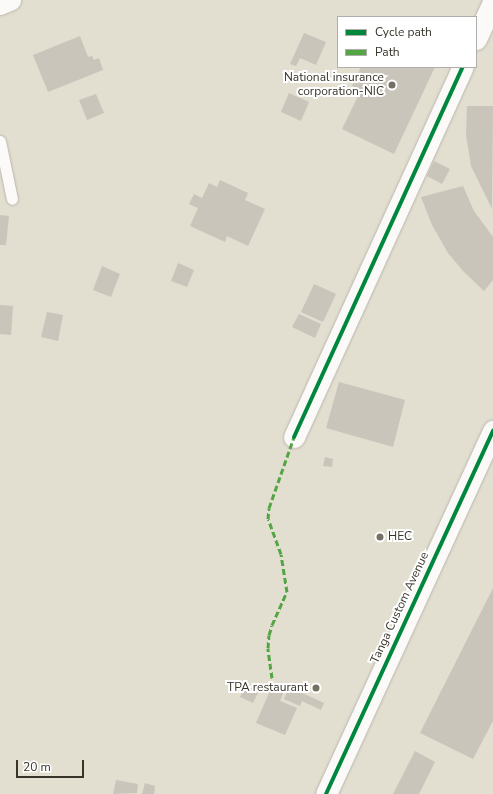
<!DOCTYPE html>
<style>
body{margin:0}
#map{position:relative;width:493px;height:794px;overflow:hidden;background:#e2ded0;font-family:"Nunito Sans",sans-serif}
div>[style]{position:absolute}
.building>*{inset:0;background:#c9c5ba}
.roads{filter:drop-shadow(0 0 1px #bab7ac) drop-shadow(0 0 1px #bab7ac)}
.lane>*{height:11px;margin:-5.5px;padding:0 5.5px;transform-origin:5.5px;border-radius:5.5px;background:#fbfaf8}
.street>*{height:21px;margin:-10.5px;padding:0 10.5px;transform-origin:10.5px;border-radius:10.5px;background:#fbfaf8}
.secondary>*{height:22px;margin:-11px;padding:0 11px;transform-origin:11px;border-radius:11px;background:#fbfaf8}
.quiet>*{height:3px;margin-top:-1.5px;transform-origin:0;background:repeating-linear-gradient(90deg,#53a543 0 6px,transparent 0 9px)}
.cycleway>*{height:4px;margin:-2px;padding:0 2px;transform-origin:2px;border-radius:2px;background:#00873e}
.dots>*{width:11px;height:11px;translate:-50% -50%;box-sizing:border-box;border:2px solid #fff;border-radius:50%}
span{translate:-50% -50%;white-space:nowrap;text-align:center;line-height:1.15;-webkit-text-stroke:4px #fff;paint-order:stroke}
.poi-label{font-size:12px;color:#37342a}
.right{translate:-100% -50%;text-align:right}
.left{translate:0 -50%;text-align:left}
.street-label{font-size:12px;color:#37342a}
.legend{position:absolute;left:337px;top:16px;width:140px;height:52px;box-sizing:border-box;background:#fff;border:1px solid #afaeaa;margin:0;padding:5px 7px;list-style:none;font-size:12px;color:#37342a}
.legend li{display:flex;align-items:center;gap:8px;height:20px}
.legend b{width:20px;border:1px solid #afaeaa}
.scale{position:absolute;left:16px;top:760px;width:68px;height:18px;box-sizing:border-box;border:2px solid #37342a;border-top:0;padding-left:5px;font-size:12px;line-height:14px;white-space:nowrap;color:#37342a;-webkit-text-stroke:3px #fff;paint-order:stroke}
</style>
<div id="map">
<div class="building">
<div style="clip-path:polygon(304px 33px,326px 42px,316px 65px,300px 58px,296px 66px,290px 64px)"></div>
<div style="clip-path:polygon(80px 36px,88px 57px,92px 56px,94px 60px,99px 58px,103px 70px,48px 92px,33px 55px)"></div>
<div style="clip-path:polygon(361px 67px,435px 67px,394px 154px,342px 129px,361px 90px,352px 86px)"></div>
<div style="clip-path:polygon(289px 93px,309px 102px,301px 121px,281px 112px)"></div>
<div style="clip-path:polygon(96px 94px,104px 113px,87px 120px,79px 100px)"></div>
<div style="clip-path:polygon(467px 106px,493px 106px,492px 209px,471px 166px,466px 135px)"></div>
<div style="clip-path:polygon(434px 161px,450px 169px,442px 184px,427px 176px)"></div>
<div style="clip-path:polygon(220px 180px,248px 193px,245px 200px,265px 209px,248px 246px,227px 236px,225px 242px,190px 226px,198px 208px,189px 204px,194px 194px,202px 198px,209px 183px,217px 187px)"></div>
<div style="clip-path:polygon(463px 186px,474px 211px,493px 237px,493px 280px,484px 291px,463px 271px,448px 253px,432px 225px,421px 197px)"></div>
<div style="clip-path:polygon(0 215px,9px 216px,6px 245px,0 245px)"></div>
<div style="clip-path:polygon(178px 263px,194px 270px,187px 287px,171px 281px)"></div>
<div style="clip-path:polygon(102px 266px,120px 274px,111px 297px,93px 290px)"></div>
<div style="clip-path:polygon(314px 284px,336px 294px,323px 322px,301px 312px)"></div>
<div style="clip-path:polygon(0 305px,13px 306px,11px 335px,0 334px)"></div>
<div style="clip-path:polygon(47px 312px,63px 315px,58px 341px,41px 337px)"></div>
<div style="clip-path:polygon(299px 314px,321px 324px,315px 338px,292px 327px)"></div>
<div style="clip-path:polygon(339px 382px,405px 400px,393px 447px,326px 428px)"></div>
<div style="clip-path:polygon(325px 457px,333px 459px,332px 467px,323px 466px)"></div>
<div style="clip-path:polygon(493px 588px,493px 721px,473px 759px,420px 733px)"></div>
<div style="clip-path:polygon(246px 684px,259px 691px,253px 703px,240px 697px)"></div>
<div style="clip-path:polygon(272px 686px,284px 691px,280px 701px,297px 708px,285px 735px,256px 723px)"></div>
<div style="clip-path:polygon(289px 687px,324px 703px,321px 710px,302px 701px,300px 706px,284px 699px)"></div>
<div style="clip-path:polygon(415px 751px,435px 762px,419px 794px,393px 794px)"></div>
<div style="clip-path:polygon(116px 780px,138px 784px,137px 793px,113px 794px)"></div>
<div style="clip-path:polygon(145px 783px,155px 786px,154px 794px,142px 794px)"></div>
</div>
<div class="roads">
<div class="lane">
<div style="left:0;top:141px;width:59px;rotate:78.3deg"></div>
</div>
<div class="street">
<div style="left:476px;top:39px;width:41px;rotate:-65.3deg"></div>
<div style="left:294px;top:437px;width:407px;rotate:-65.5deg"></div>
<div style="left:326px;top:794px;width:400px;rotate:-65.3deg"></div>
</div>
<div class="secondary">
<div style="left:0;top:4px;width:11px;rotate:-22deg"></div>
</div>
</div>
<div class="quiet">
<div style="left:272px;top:678px;width:30px;rotate:-98deg"></div>
<div style="left:268px;top:648px;width:13px;rotate:-86deg"></div>
<div style="left:269px;top:635px;width:10px;rotate:-73deg"></div>
<div style="left:272px;top:625px;width:36px;rotate:-66deg"></div>
<div style="left:287px;top:592px;width:38px;rotate:-99deg"></div>
<div style="left:281px;top:554px;width:37px;rotate:-110deg"></div>
<div style="left:268px;top:519px;width:11px;rotate:-85deg"></div>
<div style="left:269px;top:508px;width:75px;rotate:-70.6deg"></div>
</div>
<div class="cycleway">
<div style="left:294px;top:437px;width:407px;rotate:-65.5deg"></div>
<div style="left:326px;top:794px;width:400px;rotate:-65.3deg"></div>
</div>
<div class="dots">
<div style="left:392px;top:85px;background:#737064"></div>
<div style="left:380px;top:537px;background:#737064"></div>
<div style="left:316px;top:688px;background:#737064"></div>
</div>
<div class="poi-label">
<span class="right" style="left:384px;top:85px">National insurance<br>corporation-NIC</span>
<span class="left" style="left:388px;top:537px">HEC</span>
<span class="right" style="left:308px;top:688px">TPA restaurant</span>
</div>
<div class="street-label">
<span style="left:400px;top:608px;rotate:-65deg">Tanga Custom Avenue</span>
</div>
<ul class="legend">
<li><b style="height:5px;background:#00873e"></b>Cycle path</li>
<li><b style="height:5px;background:#53a543"></b>Path</li>
</ul>
<div class="scale">20 m</div>
</div>
